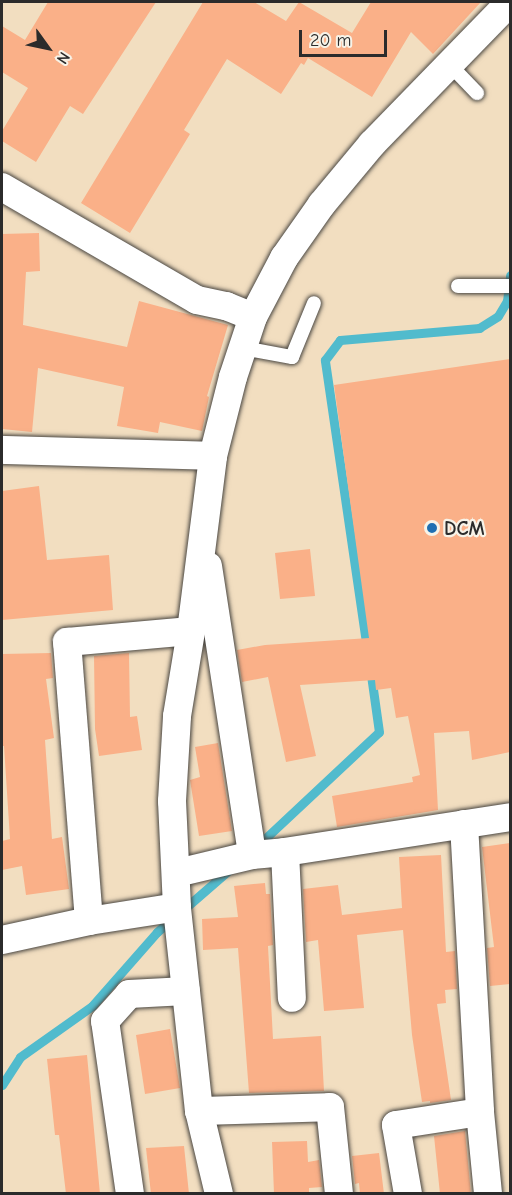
<!DOCTYPE html>
<style>
body{margin:0}
#map{position:relative;width:512px;height:1195px;overflow:hidden;background:#f2dec0;font-family:"Comic Neue",sans-serif}
div>[style]{position:absolute}
.stream>*{height:9px;margin:-4.5px;padding:0 4.5px;transform-origin:4.5px;border-radius:4.5px;background:#51bbcd}
.building>*{inset:0;background:#fab088}
.roads{filter:drop-shadow(0 0 2px #494641) drop-shadow(0 0 2px #494641)}
.service>*{height:14px;margin:-7px;padding:0 7px;transform-origin:7px;border-radius:7px;background:#fff}
.minor>*{height:28px;margin:-14px;padding:0 14px;transform-origin:14px;border-radius:14px;background:#fff}
.dots>*{width:16px;height:16px;translate:-50% -50%;box-sizing:border-box;border:3px solid #f7f3e8;border-radius:50%}
span{translate:-50% -50%;white-space:nowrap;text-align:center;line-height:1.15;-webkit-text-stroke:4.5px #f7f3e8;paint-order:stroke}
.poi-label{font-size:20px;color:#2b2b2b;font-weight:700}
.left{translate:0 -50%;text-align:left}
.frame{position:absolute;inset:0;border:3px solid #2b2b2b;pointer-events:none}
.north{position:absolute;left:18px;top:18px;width:60px;height:60px;-webkit-text-stroke:4px #f7f3e8;paint-order:stroke;rotate:123deg;font-size:16px;font-weight:700;line-height:24px;text-align:center;color:#2b2b2b}
.north::after{content:'';display:block;margin:auto;width:21px;height:27px;background:#2b2b2b;clip-path:polygon(50% 0,100% 100%,50% 72%,0 100%)}
.scale{position:absolute;left:299px;top:30px;width:88px;height:27px;box-sizing:border-box;border:3px solid #2b2b2b;border-top:0;padding-left:8px;font-size:18px;line-height:21px;white-space:nowrap;color:#2b2b2b;-webkit-text-stroke:4px #f7f3e8;paint-order:stroke}
</style>
<div id="map">
<div class="stream">
<div style="left:367px;top:649px;width:292px;rotate:-98.3deg"></div>
<div style="left:325px;top:360px;width:25px;rotate:-53deg"></div>
<div style="left:340px;top:340px;width:140px;rotate:-4.9deg"></div>
<div style="left:479px;top:328px;width:22px;rotate:-32deg"></div>
<div style="left:498px;top:316px;width:17px;rotate:-59deg"></div>
<div style="left:507px;top:301px;width:26px;rotate:-83deg"></div>
<div style="left:256px;top:847px;width:168px;rotate:-43.1deg"></div>
<div style="left:379px;top:732px;width:65px;rotate:-98deg"></div>
<div style="left:184px;top:909px;width:61px;rotate:-41deg"></div>
<div style="left:2px;top:1085px;width:33px;rotate:-57deg"></div>
<div style="left:20px;top:1057px;width:88px;rotate:-35.3deg"></div>
<div style="left:92px;top:1006px;width:98px;rotate:-48.7deg"></div>
<div style="left:157px;top:932px;width:21px;rotate:-41deg"></div>
</div>
<div class="building">
<div style="clip-path:polygon(48px 2px,156px 2px,83px 114px,70px 106px,36px 162px,2px 141px,2px 131px,28px 88px,2px 72px,2px 26px,25px 40px)"></div>
<div style="clip-path:polygon(203px 2px,254px 2px,286px 21px,299px 2px,352px 33px,371px 2px,481px 2px,433px 54px,411px 32px,372px 97px,308px 58px,304px 65px,301px 63px,281px 94px,227px 59px,184px 130px,190px 134px,130px 233px,81px 203px)"></div>
<div style="clip-path:polygon(39px 233px,40px 271px,26px 272px,23px 325px,127px 347px,139px 301px,228px 325px,207px 396px,209px 397px,202px 431px,160px 422px,158px 433px,117px 426px,124px 387px,38px 368px,32px 432px,2px 429px,2px 234px)"></div>
<div style="clip-path:polygon(510px 359px,510px 752px,472px 760px,469px 731px,434px 733px,438px 810px,337px 827px,332px 796px,413px 782px,412px 777px,420px 775px,408px 716px,396px 718px,391px 688px,376px 690px,375px 680px,300px 685px,316px 756px,286px 762px,268px 677px,242px 682px,237px 650px,265px 645px,369px 638px,334px 385px)"></div>
<div style="clip-path:polygon(39px 486px,47px 560px,109px 555px,113px 610px,2px 620px,2px 491px)"></div>
<div style="clip-path:polygon(310px 549px,315px 596px,280px 599px,275px 553px)"></div>
<div style="clip-path:polygon(51px 653px,53px 678px,46px 679px,54px 738px,45px 740px,52px 839px,62px 837px,69px 889px,26px 895px,22px 866px,2px 870px,2px 841px,10px 839px,4px 746px,2px 746px,2px 654px)"></div>
<div style="clip-path:polygon(129px 653px,130px 717px,137px 716px,142px 750px,99px 756px,95px 729px,94px 656px)"></div>
<div style="clip-path:polygon(218px 743px,232px 831px,199px 836px,190px 780px,200px 777px,195px 747px)"></div>
<div style="clip-path:polygon(510px 843px,510px 984px,490px 986px,487px 948px,494px 947px,482px 847px)"></div>
<div style="clip-path:polygon(441px 855px,446px 952px,455px 951px,457px 989px,445px 990px,446px 1003px,437px 1004px,451px 1100px,430px 1103px,430px 1101px,422px 1102px,412px 1035px,403px 930px,357px 935px,364px 1008px,324px 1011px,318px 940px,306px 942px,303px 889px,338px 885px,342px 915px,402px 908px,399px 857px)"></div>
<div style="clip-path:polygon(265px 883px,266px 894px,270px 894px,273px 945px,268px 946px,273px 1039px,321px 1036px,324px 1091px,249px 1093px,238px 948px,203px 950px,202px 919px,238px 917px,234px 886px)"></div>
<div style="clip-path:polygon(170px 1029px,180px 1088px,145px 1094px,136px 1035px)"></div>
<div style="clip-path:polygon(87px 1055px,100px 1194px,66px 1194px,59px 1135px,55px 1135px,47px 1059px)"></div>
<div style="clip-path:polygon(465px 1131px,471px 1194px,440px 1194px,434px 1136px)"></div>
<div style="clip-path:polygon(307px 1141px,308px 1162px,319px 1160px,322px 1187px,309px 1188px,309px 1194px,274px 1194px,272px 1142px)"></div>
<div style="clip-path:polygon(184px 1146px,189px 1194px,151px 1194px,146px 1148px)"></div>
<div style="clip-path:polygon(379px 1153px,384px 1194px,360px 1194px,359px 1183px,355px 1184px,352px 1156px)"></div>
</div>
<div class="roads">
<div class="service">
<div style="left:450px;top:65px;width:39px;rotate:46deg"></div>
<div style="left:458px;top:286px;width:52px"></div>
<div style="left:243px;top:348px;width:50px;rotate:10.4deg"></div>
<div style="left:292px;top:357px;width:58px;rotate:-67.8deg"></div>
</div>
<div class="minor">
<div style="left:2px;top:187px;width:225px;rotate:30.1deg"></div>
<div style="left:197px;top:300px;width:30px;rotate:12deg"></div>
<div style="left:226px;top:306px;width:29px;rotate:22deg"></div>
<div style="left:2px;top:450px;width:211px;rotate:1.6deg"></div>
<div style="left:208px;top:566px;width:292px;rotate:81.3deg"></div>
<div style="left:464px;top:824px;width:288px;rotate:86.8deg"></div>
<div style="left:480px;top:1112px;width:82px;rotate:84.4deg"></div>
<div style="left:285px;top:852px;width:146px;rotate:87.3deg"></div>
<div style="left:177px;top:873px;width:77px;rotate:-13.5deg"></div>
<div style="left:252px;top:855px;width:33px;rotate:-5deg"></div>
<div style="left:285px;top:852px;width:228px;rotate:-8.8deg"></div>
<div style="left:89px;top:921px;width:280px;rotate:-94.5deg"></div>
<div style="left:67px;top:642px;width:124px;rotate:-5.1deg"></div>
<div style="left:2px;top:940px;width:89px;rotate:-12.3deg"></div>
<div style="left:89px;top:921px;width:89px;rotate:-9deg"></div>
<div style="left:199px;top:1111px;width:131px;rotate:-1.7deg"></div>
<div style="left:330px;top:1107px;width:87px;rotate:84.1deg"></div>
<div style="left:130px;top:1194px;width:175px;rotate:-98.2deg"></div>
<div style="left:105px;top:1021px;width:36px;rotate:-48deg"></div>
<div style="left:129px;top:994px;width:57px;rotate:-3deg"></div>
<div style="left:219px;top:1194px;width:85px;rotate:-103.5deg"></div>
<div style="left:199px;top:1111px;width:205px;rotate:-96.2deg"></div>
<div style="left:177px;top:907px;width:106px;rotate:-92.7deg"></div>
<div style="left:172px;top:801px;width:85px;rotate:-86.6deg"></div>
<div style="left:177px;top:716px;width:86px;rotate:-80.6deg"></div>
<div style="left:191px;top:631px;width:176px;rotate:-82.8deg"></div>
<div style="left:213px;top:456px;width:81px;rotate:-75.8deg"></div>
<div style="left:233px;top:377px;width:63px;rotate:-71.6deg"></div>
<div style="left:253px;top:317px;width:67px;rotate:-62.3deg"></div>
<div style="left:284px;top:258px;width:66px;rotate:-54.9deg"></div>
<div style="left:322px;top:204px;width:78px;rotate:-50.2deg"></div>
<div style="left:372px;top:144px;width:198px;rotate:-45.8deg"></div>
<div style="left:408px;top:1194px;width:70px;rotate:-99.9deg"></div>
<div style="left:396px;top:1125px;width:85px;rotate:-8.8deg"></div>
</div>
</div>
<div class="dots">
<div style="left:432px;top:528px;background:#1f6fb2"></div>
</div>
<div class="poi-label">
<span class="left" style="left:444px;top:528px">DCM</span>
</div>
<div class="frame"></div>
<div class="north">N</div>
<div class="scale">20 m</div>
</div>
